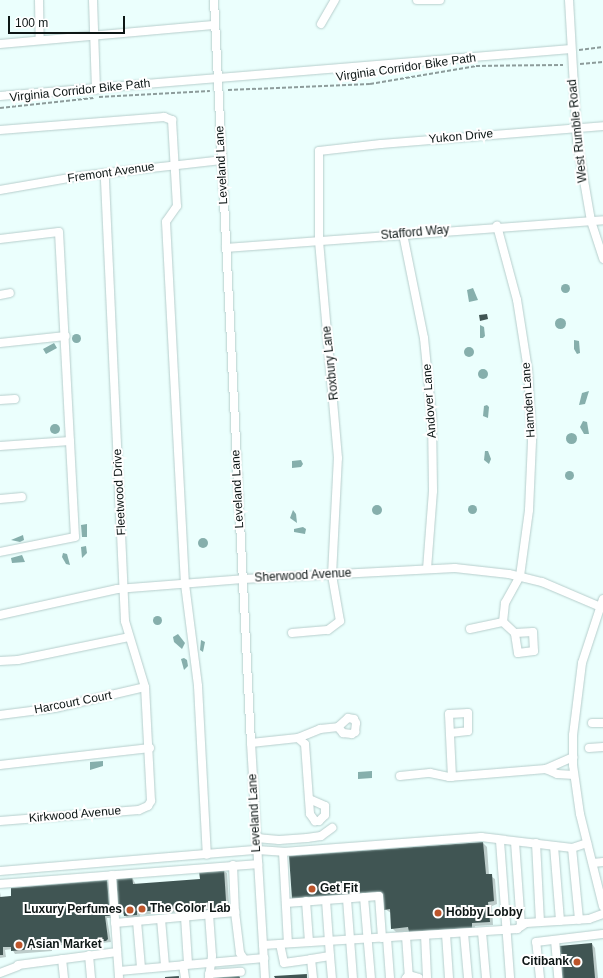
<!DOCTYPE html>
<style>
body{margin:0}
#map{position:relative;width:603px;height:978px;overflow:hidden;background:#ebfffd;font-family:Arial,sans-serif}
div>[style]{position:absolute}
.water>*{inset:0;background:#86afac}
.round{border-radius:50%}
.shadow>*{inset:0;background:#0003}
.building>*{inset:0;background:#405553}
.path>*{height:1.5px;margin-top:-0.75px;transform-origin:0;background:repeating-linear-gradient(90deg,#8d9c9b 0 4px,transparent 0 6px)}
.roads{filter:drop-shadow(0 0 1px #b6cecc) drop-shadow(0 0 1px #b6cecc)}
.minor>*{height:8px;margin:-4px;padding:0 4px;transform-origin:4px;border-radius:4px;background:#fff}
.dots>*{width:11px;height:11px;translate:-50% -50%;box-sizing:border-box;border:2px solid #fff;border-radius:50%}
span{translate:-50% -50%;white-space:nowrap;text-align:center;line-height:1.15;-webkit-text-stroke:4px #fff;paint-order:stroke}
.street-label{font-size:12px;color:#0d1615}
.poi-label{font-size:12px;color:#0d1615;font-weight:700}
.left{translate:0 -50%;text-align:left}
.right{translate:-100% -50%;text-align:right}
.scale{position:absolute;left:8px;top:16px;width:117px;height:18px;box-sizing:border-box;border:2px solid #0d1615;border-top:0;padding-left:5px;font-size:12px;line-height:14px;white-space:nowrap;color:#0d1615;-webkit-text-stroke:3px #fff;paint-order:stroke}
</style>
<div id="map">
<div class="water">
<div class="round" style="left:560.5px;top:283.5px;width:9px;height:9px"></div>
<div style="clip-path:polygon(473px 288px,478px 300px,469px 302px,467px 290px)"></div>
<div class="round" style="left:554.5px;top:317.5px;width:11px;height:11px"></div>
<div style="clip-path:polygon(480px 325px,484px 327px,485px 336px,483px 338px,480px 338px)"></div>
<div class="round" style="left:71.5px;top:333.5px;width:9px;height:9px"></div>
<div style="clip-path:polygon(574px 340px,579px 341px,580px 353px,577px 354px,574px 349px)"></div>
<div style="clip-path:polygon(54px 343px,57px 348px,46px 354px,43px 349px)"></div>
<div class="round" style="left:464px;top:347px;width:10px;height:10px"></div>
<div class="round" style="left:478px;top:369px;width:10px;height:10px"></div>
<div style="clip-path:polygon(589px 391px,585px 404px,579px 405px,582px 393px)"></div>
<div style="clip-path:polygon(487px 405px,489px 407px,488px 418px,483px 416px,484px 406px)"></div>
<div style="clip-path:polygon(583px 421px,587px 422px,589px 434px,584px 434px,580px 427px)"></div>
<div class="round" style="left:50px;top:424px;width:10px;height:10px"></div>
<div class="round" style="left:565.5px;top:432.5px;width:11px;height:11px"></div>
<div style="clip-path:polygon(485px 451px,488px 451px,491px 459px,489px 464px,484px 460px)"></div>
<div style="clip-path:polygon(301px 460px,303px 464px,301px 467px,292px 468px,292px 461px)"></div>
<div class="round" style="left:564.5px;top:470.5px;width:9px;height:9px"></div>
<div class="round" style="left:467.5px;top:504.5px;width:9px;height:9px"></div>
<div class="round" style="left:372px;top:505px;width:10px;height:10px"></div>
<div style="clip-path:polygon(293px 510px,296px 514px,297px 523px,290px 518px)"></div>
<div style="clip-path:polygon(87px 524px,87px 537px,82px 537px,81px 525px)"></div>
<div style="clip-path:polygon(303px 527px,306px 529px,305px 534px,294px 532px,294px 529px)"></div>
<div style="clip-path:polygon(23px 535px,24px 540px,20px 542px,11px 540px)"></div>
<div class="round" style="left:198px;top:538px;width:10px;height:10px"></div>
<div style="clip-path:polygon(86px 546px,87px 553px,82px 558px,81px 547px)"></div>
<div style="clip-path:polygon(63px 553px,67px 554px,70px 565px,66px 564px,62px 557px)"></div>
<div style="clip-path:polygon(22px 555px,25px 562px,12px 563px,11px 558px)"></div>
<div class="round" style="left:152.5px;top:615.5px;width:9px;height:9px"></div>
<div style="clip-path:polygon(178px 634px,185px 643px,182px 649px,174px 642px,173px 637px)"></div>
<div style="clip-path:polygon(201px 640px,205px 642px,203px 652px,200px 650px)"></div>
<div style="clip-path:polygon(184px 658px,187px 660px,188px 666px,184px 670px,181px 659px)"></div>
<div style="clip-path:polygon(103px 761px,103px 766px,90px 770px,90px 762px)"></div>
<div style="clip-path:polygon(372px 771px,372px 778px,358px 779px,358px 772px)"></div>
</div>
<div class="shadow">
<div style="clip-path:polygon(483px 843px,487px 847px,489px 875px,495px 879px,497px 904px,492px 906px,493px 925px,475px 926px,475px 931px,396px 932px,392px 928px,391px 913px,385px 909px,384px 896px,297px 903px)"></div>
<div style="clip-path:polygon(223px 870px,227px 873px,229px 904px,224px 905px,224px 912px,212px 913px,210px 910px,140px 915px,140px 918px,128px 919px,118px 908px,132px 877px,136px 885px,201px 880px)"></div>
<div style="clip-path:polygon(107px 881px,109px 884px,112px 918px,107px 918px,111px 942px,65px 947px,63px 945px,52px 946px,52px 951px,15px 954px,12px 949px,5px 950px,6px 957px,0 958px,0 892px,1px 898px)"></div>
<div style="clip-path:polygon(592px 944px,595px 948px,598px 978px,562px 978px)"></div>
</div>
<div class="building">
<div style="clip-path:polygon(487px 314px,488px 319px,480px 321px,479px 315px)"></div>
<div style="clip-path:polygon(483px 842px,486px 874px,492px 874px,494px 901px,488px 902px,490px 922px,472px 923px,472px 928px,409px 932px,408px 927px,391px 929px,390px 909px,384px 910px,382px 893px,292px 899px,289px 856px)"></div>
<div style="clip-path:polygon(224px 869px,226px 901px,221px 901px,221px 908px,208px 909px,207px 906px,137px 912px,137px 915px,124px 916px,123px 908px,117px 909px,115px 878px,132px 876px,133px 884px,200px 879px,199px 871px)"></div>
<div style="clip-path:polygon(107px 880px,110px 916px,105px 916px,108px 939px,106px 941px,50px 943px,50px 948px,11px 951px,11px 947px,3px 947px,3px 955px,0 955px,0 897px,11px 896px,11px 888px)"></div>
<div style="clip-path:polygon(592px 943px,595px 978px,561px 978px,559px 946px)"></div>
<div style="clip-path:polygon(307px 974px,307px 978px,275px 978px,274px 976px)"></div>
<div style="clip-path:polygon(239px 975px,240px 978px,213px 978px,213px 977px)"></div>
<div style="clip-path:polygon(179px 976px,179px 978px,165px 978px,165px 977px)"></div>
</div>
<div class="path">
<div style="left:579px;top:50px;width:24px;rotate:-7deg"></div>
<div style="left:580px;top:64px;width:23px;rotate:-5deg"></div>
<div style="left:228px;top:90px;width:142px;rotate:-2.4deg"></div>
<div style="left:370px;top:84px;width:108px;rotate:-9.6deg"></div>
<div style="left:476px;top:66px;width:87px;rotate:-0.7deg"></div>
<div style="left:99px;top:97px;width:111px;rotate:-3.1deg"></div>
<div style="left:0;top:108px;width:94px;rotate:-6.1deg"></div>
</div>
<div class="roads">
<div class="minor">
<div style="left:39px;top:0;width:39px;rotate:89deg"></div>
<div style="left:93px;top:0;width:90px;rotate:88.1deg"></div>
<div style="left:214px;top:0;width:744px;rotate:87.15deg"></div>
<div style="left:251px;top:743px;width:235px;rotate:86.6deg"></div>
<div style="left:417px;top:0;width:23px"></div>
<div style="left:569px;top:0;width:140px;rotate:86.7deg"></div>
<div style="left:577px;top:140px;width:82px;rotate:80.2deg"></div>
<div style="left:591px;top:221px;width:40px;rotate:72deg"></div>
<div style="left:321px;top:24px;width:28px;rotate:-60deg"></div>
<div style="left:0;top:44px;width:214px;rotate:-5.1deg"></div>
<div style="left:0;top:96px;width:573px;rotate:-4.71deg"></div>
<div style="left:0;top:130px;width:165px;rotate:-4.5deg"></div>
<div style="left:164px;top:117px;width:9px;rotate:21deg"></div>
<div style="left:172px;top:120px;width:86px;rotate:86.7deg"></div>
<div style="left:177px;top:206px;width:19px;rotate:125deg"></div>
<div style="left:166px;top:222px;width:362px;rotate:87deg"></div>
<div style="left:185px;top:584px;width:103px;rotate:82.7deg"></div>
<div style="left:198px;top:686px;width:169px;rotate:87deg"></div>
<div style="left:0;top:190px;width:81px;rotate:-9.9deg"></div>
<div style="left:80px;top:176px;width:143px;rotate:-6.4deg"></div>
<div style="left:403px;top:234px;width:106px;rotate:78.6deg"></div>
<div style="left:424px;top:338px;width:80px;rotate:84.3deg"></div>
<div style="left:432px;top:418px;width:73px;rotate:89.2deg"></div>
<div style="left:433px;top:491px;width:78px;rotate:94.4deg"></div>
<div style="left:0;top:239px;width:59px;rotate:-6.8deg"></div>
<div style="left:59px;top:232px;width:305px;rotate:87deg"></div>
<div style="left:75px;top:537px;width:76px;rotate:168.7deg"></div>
<div style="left:226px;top:248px;width:378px;rotate:-4.2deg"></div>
<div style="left:0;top:295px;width:10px;rotate:-11deg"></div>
<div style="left:0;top:343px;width:66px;rotate:-6.1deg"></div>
<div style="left:0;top:400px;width:15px;rotate:-4deg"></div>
<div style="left:0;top:446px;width:70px;rotate:-4.1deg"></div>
<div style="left:0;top:499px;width:22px;rotate:-5deg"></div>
<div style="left:603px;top:599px;width:67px;rotate:108.2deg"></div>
<div style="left:582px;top:663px;width:73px;rotate:97.1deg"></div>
<div style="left:573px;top:735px;width:30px;rotate:90deg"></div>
<div style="left:573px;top:765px;width:49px;rotate:81.9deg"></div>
<div style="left:580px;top:814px;width:95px;rotate:76deg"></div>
<div style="left:0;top:615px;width:120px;rotate:-12.5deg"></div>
<div style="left:117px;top:589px;width:126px;rotate:-4.5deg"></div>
<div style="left:243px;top:579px;width:212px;rotate:-3deg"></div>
<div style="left:455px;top:568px;width:54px;rotate:6.3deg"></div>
<div style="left:509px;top:574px;width:34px;rotate:14deg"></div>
<div style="left:542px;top:582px;width:66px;rotate:23.1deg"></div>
<div style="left:503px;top:622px;width:16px;rotate:43deg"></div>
<div style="left:515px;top:633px;width:18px;rotate:-3deg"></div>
<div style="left:533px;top:632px;width:19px;rotate:87deg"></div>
<div style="left:534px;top:651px;width:16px;rotate:173deg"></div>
<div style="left:518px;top:653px;width:20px;rotate:-99deg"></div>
<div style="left:470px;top:629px;width:34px;rotate:-12deg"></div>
<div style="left:503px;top:622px;width:19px;rotate:-84deg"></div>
<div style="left:505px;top:603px;width:31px;rotate:-61deg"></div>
<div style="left:520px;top:576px;width:67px;rotate:-82.2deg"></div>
<div style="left:529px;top:510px;width:69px;rotate:-87.5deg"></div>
<div style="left:532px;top:441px;width:71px;rotate:-93.2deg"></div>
<div style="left:528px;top:370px;width:71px;rotate:-98.9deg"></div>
<div style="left:517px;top:300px;width:77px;rotate:-105.1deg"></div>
<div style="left:292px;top:633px;width:36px;rotate:-5deg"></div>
<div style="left:328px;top:630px;width:15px;rotate:-37deg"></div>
<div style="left:340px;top:621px;width:47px;rotate:-99.9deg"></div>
<div style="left:332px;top:575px;width:117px;rotate:-87.1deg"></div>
<div style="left:338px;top:458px;width:219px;rotate:-95deg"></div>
<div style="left:319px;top:240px;width:89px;rotate:-90deg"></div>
<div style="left:319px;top:151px;width:62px;rotate:-6.4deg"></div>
<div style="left:381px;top:144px;width:223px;rotate:-4.6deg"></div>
<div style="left:0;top:661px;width:18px;rotate:-3deg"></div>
<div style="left:18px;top:660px;width:113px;rotate:-11.7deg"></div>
<div style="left:0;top:715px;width:55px;rotate:-7.3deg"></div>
<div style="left:55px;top:708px;width:92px;rotate:-13.1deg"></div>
<div style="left:592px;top:723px;width:11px"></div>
<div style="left:450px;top:733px;width:18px;rotate:-6deg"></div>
<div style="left:468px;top:731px;width:18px;rotate:-90deg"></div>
<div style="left:468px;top:713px;width:19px;rotate:177deg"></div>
<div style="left:449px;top:714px;width:63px;rotate:87.3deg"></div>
<div style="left:298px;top:738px;width:24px;rotate:-22deg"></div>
<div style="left:320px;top:729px;width:18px;rotate:-6deg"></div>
<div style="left:338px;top:727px;width:8px;rotate:50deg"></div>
<div style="left:343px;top:733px;width:9px;rotate:6deg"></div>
<div style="left:352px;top:734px;width:4px;rotate:-34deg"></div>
<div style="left:355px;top:732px;width:9px;rotate:-84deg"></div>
<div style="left:356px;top:723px;width:4px;rotate:-117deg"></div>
<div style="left:354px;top:719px;width:6px;rotate:-171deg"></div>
<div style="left:348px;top:718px;width:13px;rotate:138deg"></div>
<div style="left:251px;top:743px;width:47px;rotate:-6.1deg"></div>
<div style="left:298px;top:738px;width:9px;rotate:41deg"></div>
<div style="left:305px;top:744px;width:70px;rotate:85.9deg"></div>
<div style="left:310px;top:814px;width:9px;rotate:54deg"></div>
<div style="left:315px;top:821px;width:4px"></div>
<div style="left:319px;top:821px;width:8px;rotate:-45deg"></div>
<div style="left:325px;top:815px;width:9px;rotate:-90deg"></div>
<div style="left:325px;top:806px;width:17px;rotate:-156deg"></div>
<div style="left:589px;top:748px;width:14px;rotate:-4deg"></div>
<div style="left:0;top:765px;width:151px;rotate:-6.5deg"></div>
<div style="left:546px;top:769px;width:12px;rotate:24deg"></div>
<div style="left:557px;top:774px;width:17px;rotate:3deg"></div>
<div style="left:400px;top:776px;width:30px;rotate:-6deg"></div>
<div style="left:430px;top:773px;width:19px;rotate:12deg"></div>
<div style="left:449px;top:777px;width:97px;rotate:-4.7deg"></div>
<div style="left:546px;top:769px;width:30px;rotate:-24deg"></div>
<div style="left:0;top:821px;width:139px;rotate:-4.5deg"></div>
<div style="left:139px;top:810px;width:10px;rotate:-24deg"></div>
<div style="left:148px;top:806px;width:6px;rotate:-59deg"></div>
<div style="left:151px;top:801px;width:114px;rotate:-93deg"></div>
<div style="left:145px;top:687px;width:69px;rotate:-106.9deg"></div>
<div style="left:125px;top:621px;width:448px;rotate:-92.6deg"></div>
<div style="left:256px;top:838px;width:23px;rotate:5deg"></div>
<div style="left:279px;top:840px;width:28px;rotate:-4deg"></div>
<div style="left:307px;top:838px;width:14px;rotate:-8deg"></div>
<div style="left:321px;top:836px;width:14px;rotate:-36deg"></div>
<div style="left:500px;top:841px;width:137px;rotate:85.8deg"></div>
<div style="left:515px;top:842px;width:84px;rotate:85.9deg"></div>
<div style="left:536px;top:843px;width:79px;rotate:87.1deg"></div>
<div style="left:554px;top:846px;width:75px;rotate:85.4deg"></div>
<div style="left:572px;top:848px;width:72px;rotate:84.4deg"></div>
<div style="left:283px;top:852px;width:91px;rotate:86.9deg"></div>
<div style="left:593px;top:863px;width:10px;rotate:-6deg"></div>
<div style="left:233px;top:865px;width:47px;rotate:87.6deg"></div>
<div style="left:235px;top:912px;width:41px;rotate:83deg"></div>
<div style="left:240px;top:953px;width:7px;rotate:56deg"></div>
<div style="left:0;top:871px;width:258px;rotate:-4.7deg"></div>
<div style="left:257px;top:850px;width:26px;rotate:4deg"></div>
<div style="left:283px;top:852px;width:199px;rotate:-4.3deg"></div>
<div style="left:481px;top:837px;width:92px;rotate:6.9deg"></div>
<div style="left:572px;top:848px;width:16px;rotate:-18deg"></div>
<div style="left:112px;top:875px;width:103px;rotate:86.1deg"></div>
<div style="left:0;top:884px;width:259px;rotate:-4.4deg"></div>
<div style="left:364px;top:897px;width:81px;rotate:85.1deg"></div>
<div style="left:347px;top:899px;width:79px;rotate:85.7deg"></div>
<div style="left:306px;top:901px;width:41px;rotate:85.8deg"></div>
<div style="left:286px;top:903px;width:93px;rotate:-4.3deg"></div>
<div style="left:379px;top:896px;width:42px;rotate:85.9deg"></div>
<div style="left:209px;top:914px;width:42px;rotate:85.9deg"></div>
<div style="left:212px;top:956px;width:22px;rotate:98deg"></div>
<div style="left:185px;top:917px;width:47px;rotate:86.3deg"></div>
<div style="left:161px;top:919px;width:47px;rotate:85.1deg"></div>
<div style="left:137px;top:921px;width:47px;rotate:85.1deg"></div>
<div style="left:115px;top:923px;width:121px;rotate:-5.2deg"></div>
<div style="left:482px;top:932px;width:46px;rotate:85deg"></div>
<div style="left:464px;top:933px;width:45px;rotate:84.9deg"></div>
<div style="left:446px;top:934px;width:44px;rotate:86.1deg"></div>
<div style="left:425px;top:935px;width:43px;rotate:87.3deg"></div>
<div style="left:406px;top:936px;width:39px;rotate:86deg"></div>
<div style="left:387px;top:938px;width:40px;rotate:85.7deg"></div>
<div style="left:555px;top:940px;width:38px;rotate:85deg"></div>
<div style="left:280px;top:944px;width:19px;rotate:78deg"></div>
<div style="left:284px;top:963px;width:27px;rotate:-8deg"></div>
<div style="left:311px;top:959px;width:19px;rotate:84deg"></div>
<div style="left:263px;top:945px;width:255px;rotate:-3.6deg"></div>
<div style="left:517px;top:929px;width:11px;rotate:-34deg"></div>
<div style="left:526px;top:923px;width:63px;rotate:-3.6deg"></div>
<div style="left:589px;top:919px;width:15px;rotate:-20deg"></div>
<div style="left:89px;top:955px;width:23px;rotate:85deg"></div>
<div style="left:330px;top:956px;width:22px;rotate:85deg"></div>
<div style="left:62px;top:959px;width:19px;rotate:84deg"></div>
<div style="left:311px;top:959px;width:19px;rotate:-9deg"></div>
<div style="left:330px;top:956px;width:56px;rotate:-94.1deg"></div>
<div style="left:18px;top:965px;width:100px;rotate:-7.5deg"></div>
<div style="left:183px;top:965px;width:13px;rotate:81deg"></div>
<div style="left:119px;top:971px;width:146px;rotate:-5.1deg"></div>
<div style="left:0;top:973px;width:19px;rotate:-21deg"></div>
<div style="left:209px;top:974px;width:32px;rotate:-4deg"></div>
<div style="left:406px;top:978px;width:4px;rotate:-45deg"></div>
<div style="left:409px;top:975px;width:10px;rotate:17deg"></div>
<div style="left:540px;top:978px;width:36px;rotate:-96deg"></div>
<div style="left:536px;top:942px;width:67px;rotate:-6.8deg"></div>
</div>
</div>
<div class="dots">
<div style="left:312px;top:889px;background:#bc552b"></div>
<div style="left:142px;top:909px;background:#bc552b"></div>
<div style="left:130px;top:910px;background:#bc552b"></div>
<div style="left:438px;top:913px;background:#bc552b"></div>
<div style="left:19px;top:945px;background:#bc552b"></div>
<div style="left:577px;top:962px;background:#bc552b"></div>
</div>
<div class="street-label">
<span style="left:406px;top:68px;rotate:-8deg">Virginia Corridor Bike Path</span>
<span style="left:80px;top:91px;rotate:-6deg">Virginia Corridor Bike Path</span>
<span style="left:578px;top:131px;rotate:-96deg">West Rumble Road</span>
<span style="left:461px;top:137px;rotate:-5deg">Yukon Drive</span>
<span style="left:222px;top:165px;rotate:-93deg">Leveland Lane</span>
<span style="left:111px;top:173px;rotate:-8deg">Fremont Avenue</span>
<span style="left:415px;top:233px;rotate:-5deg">Stafford Way</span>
<span style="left:331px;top:363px;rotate:-96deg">Roxbury Lane</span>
<span style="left:529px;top:400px;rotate:-94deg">Hamden Lane</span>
<span style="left:430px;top:401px;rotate:-94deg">Andover Lane</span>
<span style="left:238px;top:489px;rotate:-93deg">Leveland Lane</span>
<span style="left:120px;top:492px;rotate:-93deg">Fleetwood Drive</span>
<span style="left:303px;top:576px;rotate:-3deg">Sherwood Avenue</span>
<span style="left:73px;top:703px;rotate:-11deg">Harcourt Court</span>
<span style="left:255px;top:813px;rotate:-93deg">Leveland Lane</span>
<span style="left:75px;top:815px;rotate:-5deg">Kirkwood Avenue</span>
</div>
<div class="poi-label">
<span class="left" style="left:320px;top:889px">Get Fit</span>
<span class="left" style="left:150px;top:909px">The Color Lab</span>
<span class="right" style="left:122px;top:910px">Luxury Perfumes</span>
<span class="left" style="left:446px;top:913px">Hobby Lobby</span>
<span class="left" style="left:27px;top:945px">Asian Market</span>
<span class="right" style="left:569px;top:962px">Citibank</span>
</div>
<div class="scale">100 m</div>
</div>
